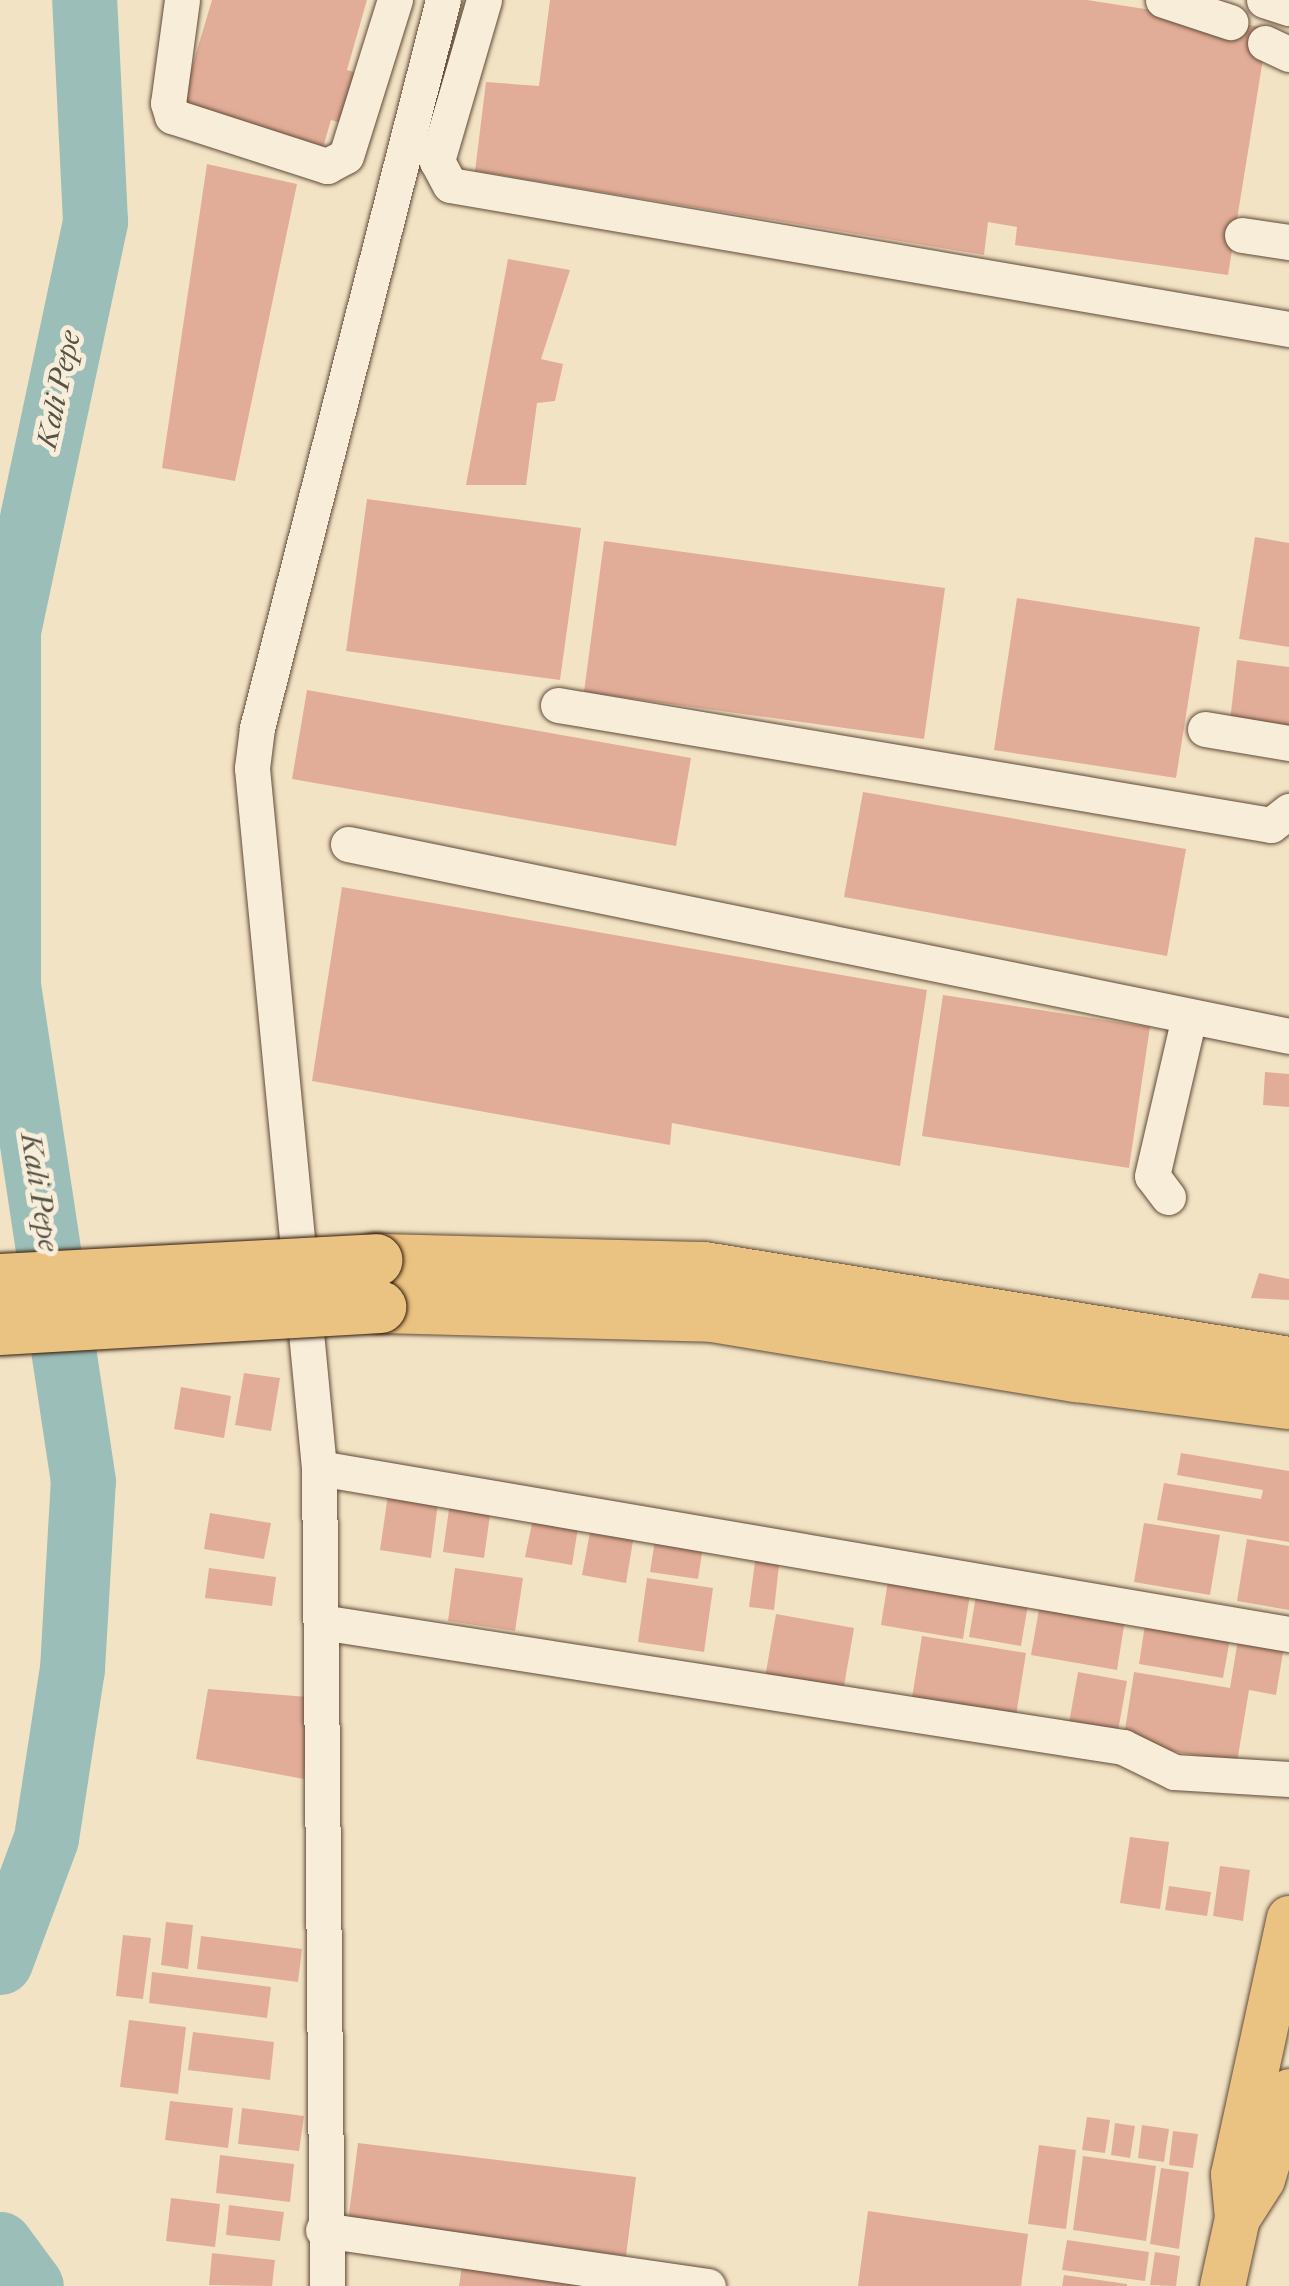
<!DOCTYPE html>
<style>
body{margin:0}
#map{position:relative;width:1289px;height:2286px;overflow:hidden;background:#f3e3c5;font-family:"IM FELL French Canon",serif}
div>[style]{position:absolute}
.river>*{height:65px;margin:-32.5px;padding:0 32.5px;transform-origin:32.5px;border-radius:32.5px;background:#9bbeb8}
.building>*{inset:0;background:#e2ad98}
.roads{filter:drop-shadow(0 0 2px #604b38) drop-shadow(0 0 2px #604b38)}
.minor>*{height:35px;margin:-17.5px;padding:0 17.5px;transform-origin:17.5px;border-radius:17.5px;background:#f7edd9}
.major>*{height:45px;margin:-22.5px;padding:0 22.5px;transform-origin:22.5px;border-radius:22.5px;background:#eac282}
.highway>*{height:52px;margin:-26px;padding:0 26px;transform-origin:26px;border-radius:26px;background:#eac282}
.bridges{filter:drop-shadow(0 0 2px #2f1809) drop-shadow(0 0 2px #2f1809)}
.highway-bridge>*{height:52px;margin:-26px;padding:0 26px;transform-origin:26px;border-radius:26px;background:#eac282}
span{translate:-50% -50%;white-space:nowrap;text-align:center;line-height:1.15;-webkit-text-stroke:10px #f7edd9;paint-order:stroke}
.water-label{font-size:30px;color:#555246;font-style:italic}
</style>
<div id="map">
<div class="river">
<div style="left:0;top:1962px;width:132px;rotate:-69.6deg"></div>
<div style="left:46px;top:1838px;width:171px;rotate:-81.3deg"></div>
<div style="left:72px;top:1669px;width:188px;rotate:-86.7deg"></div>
<div style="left:83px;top:1481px;width:500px;rotate:-98.6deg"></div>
<div style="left:8px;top:987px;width:356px;rotate:-90deg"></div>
<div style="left:8px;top:631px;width:419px;rotate:-78deg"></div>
<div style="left:95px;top:221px;width:221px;rotate:-92.8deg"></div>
<div style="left:0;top:2244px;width:52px;rotate:53.6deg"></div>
</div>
<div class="building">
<div style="clip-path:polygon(212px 0,367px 0,347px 70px,363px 75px,348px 125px,331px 120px,322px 151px,180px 107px)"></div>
<div style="clip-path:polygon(550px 0,1087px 0,1268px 28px,1228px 275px,1015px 245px,1017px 227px,988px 222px,984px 255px,475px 171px,486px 82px,539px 86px)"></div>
<div style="clip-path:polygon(207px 164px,297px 184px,235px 481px,162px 468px)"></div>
<div style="clip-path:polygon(508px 259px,570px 270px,541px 359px,563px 364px,555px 401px,537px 403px,526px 485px,466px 485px)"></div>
<div style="clip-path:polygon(367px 499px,581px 528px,560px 680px,346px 651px)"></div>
<div style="clip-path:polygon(1255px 537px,1289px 543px,1289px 647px,1239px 639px)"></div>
<div style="clip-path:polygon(604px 541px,945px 588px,924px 739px,584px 692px)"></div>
<div style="clip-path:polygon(1017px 598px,1200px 627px,1176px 778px,994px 750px)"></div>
<div style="clip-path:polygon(1237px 660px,1289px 667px,1289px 727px,1230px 721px)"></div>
<div style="clip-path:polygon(307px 690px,691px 758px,676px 846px,292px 779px)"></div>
<div style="clip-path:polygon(863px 792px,1186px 849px,1167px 956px,844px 897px)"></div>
<div style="clip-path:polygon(342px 887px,927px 990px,900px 1166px,672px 1123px,670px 1145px,312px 1081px)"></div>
<div style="clip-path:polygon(943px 995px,1150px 1027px,1129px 1168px,922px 1136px)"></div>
<div style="clip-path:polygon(1265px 1072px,1289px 1074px,1289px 1107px,1263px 1105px)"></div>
<div style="clip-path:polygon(1259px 1273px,1289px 1279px,1289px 1300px,1251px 1298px)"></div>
<div style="clip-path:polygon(244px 1373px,280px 1378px,271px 1431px,235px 1425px)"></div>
<div style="clip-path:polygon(181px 1387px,231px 1396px,224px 1438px,174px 1429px)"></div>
<div style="clip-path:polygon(1181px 1453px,1289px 1471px,1289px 1542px,1157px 1520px,1164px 1483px,1261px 1499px,1263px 1490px,1177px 1475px)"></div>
<div style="clip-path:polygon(389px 1488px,439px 1495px,431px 1558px,380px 1550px)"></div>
<div style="clip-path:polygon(450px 1502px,491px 1508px,484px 1558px,443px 1552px)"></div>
<div style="clip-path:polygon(210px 1513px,271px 1523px,264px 1559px,204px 1549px)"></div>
<div style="clip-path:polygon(534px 1514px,579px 1522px,572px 1565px,525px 1557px)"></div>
<div style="clip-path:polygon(593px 1516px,636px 1523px,626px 1583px,582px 1575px)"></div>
<div style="clip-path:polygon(1144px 1523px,1220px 1535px,1210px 1595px,1134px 1582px)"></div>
<div style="clip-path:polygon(656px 1533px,704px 1540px,698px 1579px,650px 1572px)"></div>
<div style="clip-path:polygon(1247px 1539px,1289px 1546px,1289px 1610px,1237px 1601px)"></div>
<div style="clip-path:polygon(756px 1554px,780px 1556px,774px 1610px,749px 1607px)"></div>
<div style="clip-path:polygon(209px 1568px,276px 1577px,272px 1606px,205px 1598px)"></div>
<div style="clip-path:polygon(455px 1568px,523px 1578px,515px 1631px,448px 1621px)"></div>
<div style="clip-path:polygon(890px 1568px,972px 1582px,963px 1639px,881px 1625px)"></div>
<div style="clip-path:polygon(647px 1578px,713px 1588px,704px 1652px,638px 1642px)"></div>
<div style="clip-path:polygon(978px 1584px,1030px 1593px,1021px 1646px,969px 1637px)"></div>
<div style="clip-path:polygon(1042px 1592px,1127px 1607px,1117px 1670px,1031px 1655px)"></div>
<div style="clip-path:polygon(776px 1614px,854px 1628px,843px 1692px,765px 1678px)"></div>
<div style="clip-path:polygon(1146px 1618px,1231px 1633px,1223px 1678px,1139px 1664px)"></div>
<div style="clip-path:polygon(1240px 1627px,1286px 1634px,1276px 1695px,1249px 1690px,1237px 1762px,1123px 1743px,1134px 1672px,1230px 1688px)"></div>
<div style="clip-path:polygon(922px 1636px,1026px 1653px,1015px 1722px,911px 1704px)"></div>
<div style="clip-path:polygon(1078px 1672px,1127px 1681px,1118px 1731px,1069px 1723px)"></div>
<div style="clip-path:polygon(208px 1689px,308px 1697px,304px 1779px,196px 1759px)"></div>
<div style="clip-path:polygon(1130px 1837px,1169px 1842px,1160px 1909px,1120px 1903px)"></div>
<div style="clip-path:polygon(1220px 1866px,1250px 1870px,1243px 1921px,1213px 1916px)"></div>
<div style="clip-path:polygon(1169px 1886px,1211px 1892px,1207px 1916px,1165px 1910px)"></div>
<div style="clip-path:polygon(166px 1922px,193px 1925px,188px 1969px,161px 1965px)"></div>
<div style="clip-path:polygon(123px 1935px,151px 1938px,143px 1999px,116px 1996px)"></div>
<div style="clip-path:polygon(201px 1936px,302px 1949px,298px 1982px,197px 1969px)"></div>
<div style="clip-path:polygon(152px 1972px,271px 1987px,267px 2018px,149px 2003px)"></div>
<div style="clip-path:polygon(129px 2020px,186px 2027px,178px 2094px,120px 2087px)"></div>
<div style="clip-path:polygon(193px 2032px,274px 2042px,270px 2080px,188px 2070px)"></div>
<div style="clip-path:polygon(170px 2101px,233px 2108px,228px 2148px,165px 2140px)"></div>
<div style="clip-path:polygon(242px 2108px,304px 2116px,299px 2151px,238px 2144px)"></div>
<div style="clip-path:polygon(1087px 2117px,1110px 2120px,1105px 2153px,1082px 2150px)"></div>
<div style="clip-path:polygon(1115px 2123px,1135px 2126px,1130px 2158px,1111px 2155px)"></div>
<div style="clip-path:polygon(1142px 2125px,1169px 2129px,1164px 2162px,1138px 2158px)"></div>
<div style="clip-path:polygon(1173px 2131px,1198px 2134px,1193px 2168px,1169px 2165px)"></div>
<div style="clip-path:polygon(358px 2143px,636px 2177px,626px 2256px,348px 2222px)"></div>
<div style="clip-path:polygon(1039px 2145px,1076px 2150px,1066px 2229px,1028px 2224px)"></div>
<div style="clip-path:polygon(220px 2155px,294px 2164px,290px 2202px,216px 2193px)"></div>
<div style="clip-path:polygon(1083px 2156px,1156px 2166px,1146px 2241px,1073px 2230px)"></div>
<div style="clip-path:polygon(1161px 2168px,1189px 2172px,1179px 2249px,1150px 2244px)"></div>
<div style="clip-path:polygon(171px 2198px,220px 2204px,215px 2247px,166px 2241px)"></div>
<div style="clip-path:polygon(229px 2205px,284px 2212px,280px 2241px,226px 2235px)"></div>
<div style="clip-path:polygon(868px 2211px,1028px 2234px,1021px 2286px,858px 2286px)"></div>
<div style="clip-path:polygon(1067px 2240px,1149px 2252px,1145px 2281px,1062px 2270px)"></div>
<div style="clip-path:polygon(1155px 2252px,1180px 2256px,1176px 2286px,1150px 2285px)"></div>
<div style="clip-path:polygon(212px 2253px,275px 2260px,272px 2286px,209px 2285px)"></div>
<div style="clip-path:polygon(463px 2259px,589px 2286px,459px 2286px)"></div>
<div style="clip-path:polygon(1064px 2275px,1127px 2284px,1127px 2286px,1062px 2286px)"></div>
</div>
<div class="roads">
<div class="minor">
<div style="left:182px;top:0;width:104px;rotate:97.7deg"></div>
<div style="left:168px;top:103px;width:14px;rotate:73deg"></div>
<div style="left:172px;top:116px;width:163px;rotate:17.9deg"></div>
<div style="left:327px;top:166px;width:21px;rotate:-28deg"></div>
<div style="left:346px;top:156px;width:164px;rotate:-72.6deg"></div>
<div style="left:484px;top:0;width:168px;rotate:106.3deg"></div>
<div style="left:437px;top:161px;width:27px;rotate:62deg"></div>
<div style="left:450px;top:185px;width:851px;rotate:9.74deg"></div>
<div style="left:1163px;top:0;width:71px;rotate:18.2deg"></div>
<div style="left:1264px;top:0;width:26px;rotate:18deg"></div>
<div style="left:1265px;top:43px;width:26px;rotate:25deg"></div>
<div style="left:1242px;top:235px;width:48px;rotate:8.5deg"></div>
<div style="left:558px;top:705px;width:723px;rotate:9.55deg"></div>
<div style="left:1271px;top:825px;width:23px;rotate:-38deg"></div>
<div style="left:1205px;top:729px;width:85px;rotate:9.5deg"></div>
<div style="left:348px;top:844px;width:960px;rotate:11.53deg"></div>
<div style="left:1168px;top:1197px;width:26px;rotate:-127deg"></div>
<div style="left:1152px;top:1176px;width:163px;rotate:-76.9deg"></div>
<div style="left:319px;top:1468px;width:984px;rotate:9.71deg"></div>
<div style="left:321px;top:1622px;width:812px;rotate:8.86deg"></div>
<div style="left:1123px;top:1747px;width:57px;rotate:26.1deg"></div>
<div style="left:1174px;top:1772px;width:115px;rotate:3.5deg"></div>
<div style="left:323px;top:2230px;width:389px;rotate:8.3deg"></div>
<div style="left:327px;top:2286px;width:818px;rotate:-90.56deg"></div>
<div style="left:319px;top:1468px;width:703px;rotate:-95.47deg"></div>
<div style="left:252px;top:768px;width:40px;rotate:-82.9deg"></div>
<div style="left:257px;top:728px;width:751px;rotate:-75.67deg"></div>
</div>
<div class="major">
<div style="left:1237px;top:2218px;width:44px;rotate:-95.2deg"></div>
<div style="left:1233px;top:2174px;width:262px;rotate:-77.7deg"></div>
<div style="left:1222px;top:2286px;width:70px;rotate:-77.6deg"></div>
<div style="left:1237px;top:2218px;width:46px;rotate:-57.3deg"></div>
<div style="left:1262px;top:2179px;width:92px;rotate:-72.9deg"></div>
</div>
<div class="highway">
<div style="left:376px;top:1260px;width:328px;rotate:1.4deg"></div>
<div style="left:704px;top:1268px;width:593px;rotate:9.22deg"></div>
<div style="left:380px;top:1307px;width:333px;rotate:1.5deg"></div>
<div style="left:713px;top:1316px;width:369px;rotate:9.4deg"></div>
<div style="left:1077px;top:1376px;width:214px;rotate:7.3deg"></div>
</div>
</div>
<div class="bridges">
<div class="highway-bridge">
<div style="left:0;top:1280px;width:377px;rotate:-3deg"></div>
<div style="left:0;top:1329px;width:381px;rotate:-3.3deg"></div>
</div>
</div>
<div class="water-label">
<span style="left:59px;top:390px;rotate:-78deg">Kali Pepe</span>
<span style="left:39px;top:1192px;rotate:81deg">Kali Pepe</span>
</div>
</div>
